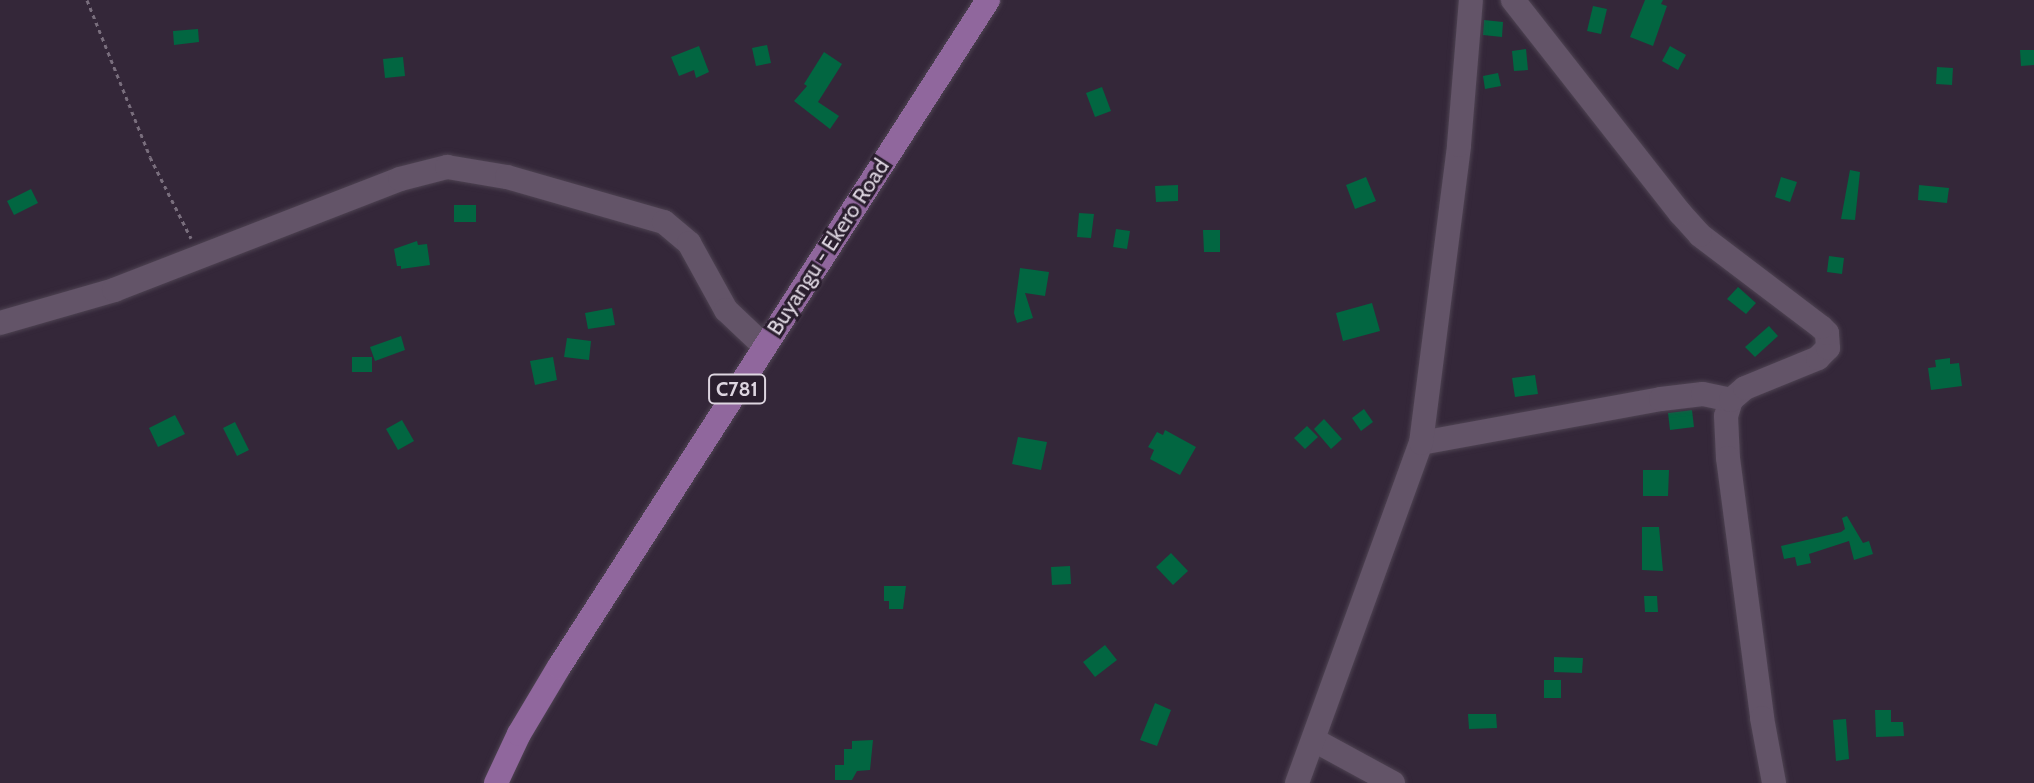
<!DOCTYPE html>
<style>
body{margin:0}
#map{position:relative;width:2034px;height:783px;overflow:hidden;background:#342739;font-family:Cabin,sans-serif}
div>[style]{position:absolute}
.building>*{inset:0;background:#026641}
.path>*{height:3px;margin-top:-1.5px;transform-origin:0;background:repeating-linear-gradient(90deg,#796e7d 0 4px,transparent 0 8px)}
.roads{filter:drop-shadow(0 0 2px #4e4352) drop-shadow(0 0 2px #4e4352)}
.minor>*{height:24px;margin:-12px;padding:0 12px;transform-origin:12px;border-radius:12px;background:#635468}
.major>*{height:24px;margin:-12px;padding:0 12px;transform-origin:12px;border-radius:12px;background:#90679d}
span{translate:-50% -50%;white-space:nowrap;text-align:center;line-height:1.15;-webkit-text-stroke:6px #2a1e2e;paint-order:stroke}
.shield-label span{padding:2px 6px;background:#2a1e2e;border:2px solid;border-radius:6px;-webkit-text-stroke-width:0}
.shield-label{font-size:20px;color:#ddd5e0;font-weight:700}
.street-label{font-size:22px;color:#ddd5e0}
</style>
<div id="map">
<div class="building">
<div style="clip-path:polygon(1645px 0,1663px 0,1661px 4px,1667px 6px,1653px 46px,1630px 37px)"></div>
<div style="clip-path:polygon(1593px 6px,1607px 9px,1601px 34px,1587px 31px)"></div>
<div style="clip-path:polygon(1484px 20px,1503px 22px,1502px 37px,1483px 35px)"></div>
<div style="clip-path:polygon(198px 29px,199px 42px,174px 45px,173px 31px)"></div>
<div style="clip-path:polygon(767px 45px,771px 63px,756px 66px,752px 48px)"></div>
<div style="clip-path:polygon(699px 46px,709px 72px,696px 78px,694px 70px,679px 76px,671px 57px)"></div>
<div style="clip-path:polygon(1670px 46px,1686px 55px,1678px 70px,1662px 61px)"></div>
<div style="clip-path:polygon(1526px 49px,1528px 70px,1514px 71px,1512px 51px)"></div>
<div style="clip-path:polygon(2020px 50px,2034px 50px,2034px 65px,2021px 66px)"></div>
<div style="clip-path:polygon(824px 52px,842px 64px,818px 102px,839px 116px,830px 129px,794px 101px,807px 86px,804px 84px)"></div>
<div style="clip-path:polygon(403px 57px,405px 76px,385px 78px,383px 59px)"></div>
<div style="clip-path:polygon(1937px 67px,1953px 68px,1952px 85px,1936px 84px)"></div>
<div style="clip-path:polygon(1498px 73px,1501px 86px,1485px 89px,1483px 76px)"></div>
<div style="clip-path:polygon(1102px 87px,1111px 111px,1095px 117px,1086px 93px)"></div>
<div style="clip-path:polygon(1850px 170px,1860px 172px,1855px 220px,1841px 219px)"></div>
<div style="clip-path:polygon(1366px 177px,1376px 201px,1355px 209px,1346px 185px)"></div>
<div style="clip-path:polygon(1781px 177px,1797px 182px,1790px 202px,1775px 197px)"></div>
<div style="clip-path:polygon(1178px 185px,1178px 201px,1156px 202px,1155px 186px)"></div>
<div style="clip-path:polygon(1919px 185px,1949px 188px,1947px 203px,1918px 200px)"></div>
<div style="clip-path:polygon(31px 189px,38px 203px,14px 215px,7px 201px)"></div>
<div style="clip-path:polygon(454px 205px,476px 205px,476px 222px,454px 222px)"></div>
<div style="clip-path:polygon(1079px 213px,1094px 214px,1091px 238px,1077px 237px)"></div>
<div style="clip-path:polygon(1116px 229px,1130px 231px,1127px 249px,1113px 247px)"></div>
<div style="clip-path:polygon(1203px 230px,1220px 230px,1220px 252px,1204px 252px)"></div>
<div style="clip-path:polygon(417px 241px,418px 245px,427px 244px,430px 265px,401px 269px,401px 266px,397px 266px,394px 249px)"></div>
<div style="clip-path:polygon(1829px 256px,1844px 258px,1842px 274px,1827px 272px)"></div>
<div style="clip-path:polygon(1020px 268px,1049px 272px,1045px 296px,1025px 293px,1033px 318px,1017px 323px,1014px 313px)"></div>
<div style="clip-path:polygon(1738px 287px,1756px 303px,1746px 314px,1727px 299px)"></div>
<div style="clip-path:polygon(1372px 303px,1380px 331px,1343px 341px,1336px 313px)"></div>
<div style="clip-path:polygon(612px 308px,615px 325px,588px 329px,585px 313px)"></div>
<div style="clip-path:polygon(1769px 326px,1778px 336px,1755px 357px,1745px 347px)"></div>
<div style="clip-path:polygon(401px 336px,405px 350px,375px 361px,370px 347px)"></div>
<div style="clip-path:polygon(567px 338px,591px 341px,589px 360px,564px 357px)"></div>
<div style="clip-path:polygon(352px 357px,372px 357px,372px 372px,352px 372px)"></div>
<div style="clip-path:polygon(553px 357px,557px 380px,535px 385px,530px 361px)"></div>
<div style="clip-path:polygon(1950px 358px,1950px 364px,1959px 363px,1962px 386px,1931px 390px,1928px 368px,1936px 367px,1935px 360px)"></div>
<div style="clip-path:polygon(1535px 375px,1538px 394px,1515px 397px,1512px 378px)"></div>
<div style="clip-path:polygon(1364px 409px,1373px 422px,1361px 431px,1352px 418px)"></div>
<div style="clip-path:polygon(1692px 410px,1694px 427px,1670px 430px,1668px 413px)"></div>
<div style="clip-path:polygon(175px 415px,185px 434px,158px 447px,149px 428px)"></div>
<div style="clip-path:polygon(1324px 419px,1342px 439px,1331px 449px,1314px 429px)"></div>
<div style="clip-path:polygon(402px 420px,414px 441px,398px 450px,386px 429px)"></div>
<div style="clip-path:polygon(235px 422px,249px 450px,237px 456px,223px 428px)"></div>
<div style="clip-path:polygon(1307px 426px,1318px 437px,1305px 449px,1294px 438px)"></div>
<div style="clip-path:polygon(1165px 430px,1196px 447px,1180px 475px,1150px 459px,1154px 450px,1148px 447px,1157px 432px,1163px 435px)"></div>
<div style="clip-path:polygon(1018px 437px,1047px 442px,1041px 470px,1012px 464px)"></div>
<div style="clip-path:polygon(1643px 470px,1669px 470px,1668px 496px,1643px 496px)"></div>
<div style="clip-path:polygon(1847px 516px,1863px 543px,1869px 541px,1873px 554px,1854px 560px,1849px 541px,1809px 554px,1811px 563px,1797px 566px,1795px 557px,1784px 559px,1781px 546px,1841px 532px,1845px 529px,1842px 518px)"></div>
<div style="clip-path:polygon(1642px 527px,1659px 527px,1663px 571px,1642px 570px)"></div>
<div style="clip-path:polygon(1171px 553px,1188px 571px,1173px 585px,1156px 567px)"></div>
<div style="clip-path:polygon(1070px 566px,1071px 584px,1052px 585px,1051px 567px)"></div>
<div style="clip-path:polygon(884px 586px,906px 586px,903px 609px,889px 609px,889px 601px,884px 601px)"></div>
<div style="clip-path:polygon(1644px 596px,1657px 596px,1658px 612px,1645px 612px)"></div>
<div style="clip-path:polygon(1105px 645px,1117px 660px,1095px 677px,1083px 662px)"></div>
<div style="clip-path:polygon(1554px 657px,1583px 658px,1582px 673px,1554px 672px)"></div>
<div style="clip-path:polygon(1544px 680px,1561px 680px,1561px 698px,1544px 698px)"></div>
<div style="clip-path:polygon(1155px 703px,1171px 710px,1157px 746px,1140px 740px)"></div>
<div style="clip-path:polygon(1875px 710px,1891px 710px,1891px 722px,1903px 722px,1904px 736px,1876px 737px)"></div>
<div style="clip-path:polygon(1468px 714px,1496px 714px,1497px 728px,1469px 729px)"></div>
<div style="clip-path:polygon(1846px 719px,1849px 759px,1836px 761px,1833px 720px)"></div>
<div style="clip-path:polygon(873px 740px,870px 770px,857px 771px,852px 780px,835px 780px,835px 765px,844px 765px,844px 749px,852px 749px,852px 741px)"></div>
</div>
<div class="path">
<div style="left:87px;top:0;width:169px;rotate:68.1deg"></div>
<div style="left:150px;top:157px;width:91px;rotate:63.2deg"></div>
</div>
<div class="roads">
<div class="minor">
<div style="left:0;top:323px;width:119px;rotate:-16.1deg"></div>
<div style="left:114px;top:290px;width:307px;rotate:-21.2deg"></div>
<div style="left:400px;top:179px;width:49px;rotate:-14.3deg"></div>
<div style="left:447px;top:167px;width:61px;rotate:9.5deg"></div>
<div style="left:507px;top:177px;width:163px;rotate:16deg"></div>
<div style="left:664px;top:222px;width:33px;rotate:40deg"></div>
<div style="left:689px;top:243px;width:77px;rotate:61.1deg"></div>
<div style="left:726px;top:310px;width:52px;rotate:43.5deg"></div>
<div style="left:1731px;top:400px;width:17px;rotate:107deg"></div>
<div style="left:1726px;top:416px;width:42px;rotate:87.3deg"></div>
<div style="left:1728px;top:458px;width:262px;rotate:82.5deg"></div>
<div style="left:1762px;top:718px;width:66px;rotate:79.5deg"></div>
<div style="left:1421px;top:443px;width:244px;rotate:-10.4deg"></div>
<div style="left:1661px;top:399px;width:42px;rotate:-6.8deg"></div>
<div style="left:1703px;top:394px;width:29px;rotate:12deg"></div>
<div style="left:1731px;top:400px;width:18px;rotate:-41deg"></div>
<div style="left:1745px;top:388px;width:79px;rotate:-22.3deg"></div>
<div style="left:1818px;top:358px;width:14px;rotate:-45deg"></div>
<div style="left:1828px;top:348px;width:15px;rotate:-94deg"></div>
<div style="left:1827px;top:333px;width:8px;rotate:-135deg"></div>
<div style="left:1821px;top:327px;width:152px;rotate:-142.8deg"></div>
<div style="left:1700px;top:235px;width:30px;rotate:-132deg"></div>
<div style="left:1680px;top:213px;width:271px;rotate:-128.1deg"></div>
<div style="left:1314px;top:740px;width:90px;rotate:28.6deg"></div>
<div style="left:1297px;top:783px;width:362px;rotate:-70deg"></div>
<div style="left:1421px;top:443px;width:300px;rotate:-82.7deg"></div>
<div style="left:1459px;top:145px;width:145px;rotate:-85.3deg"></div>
</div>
<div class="major">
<div style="left:496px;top:783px;width:54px;rotate:-64.9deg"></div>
<div style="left:519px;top:734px;width:78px;rotate:-59.2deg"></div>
<div style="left:559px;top:667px;width:793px;rotate:-57.25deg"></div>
</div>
</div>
<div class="shield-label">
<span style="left:737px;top:389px">C781</span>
</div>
<div class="street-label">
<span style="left:828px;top:247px;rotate:-57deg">Buyangu - Ekero Road</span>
</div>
</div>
